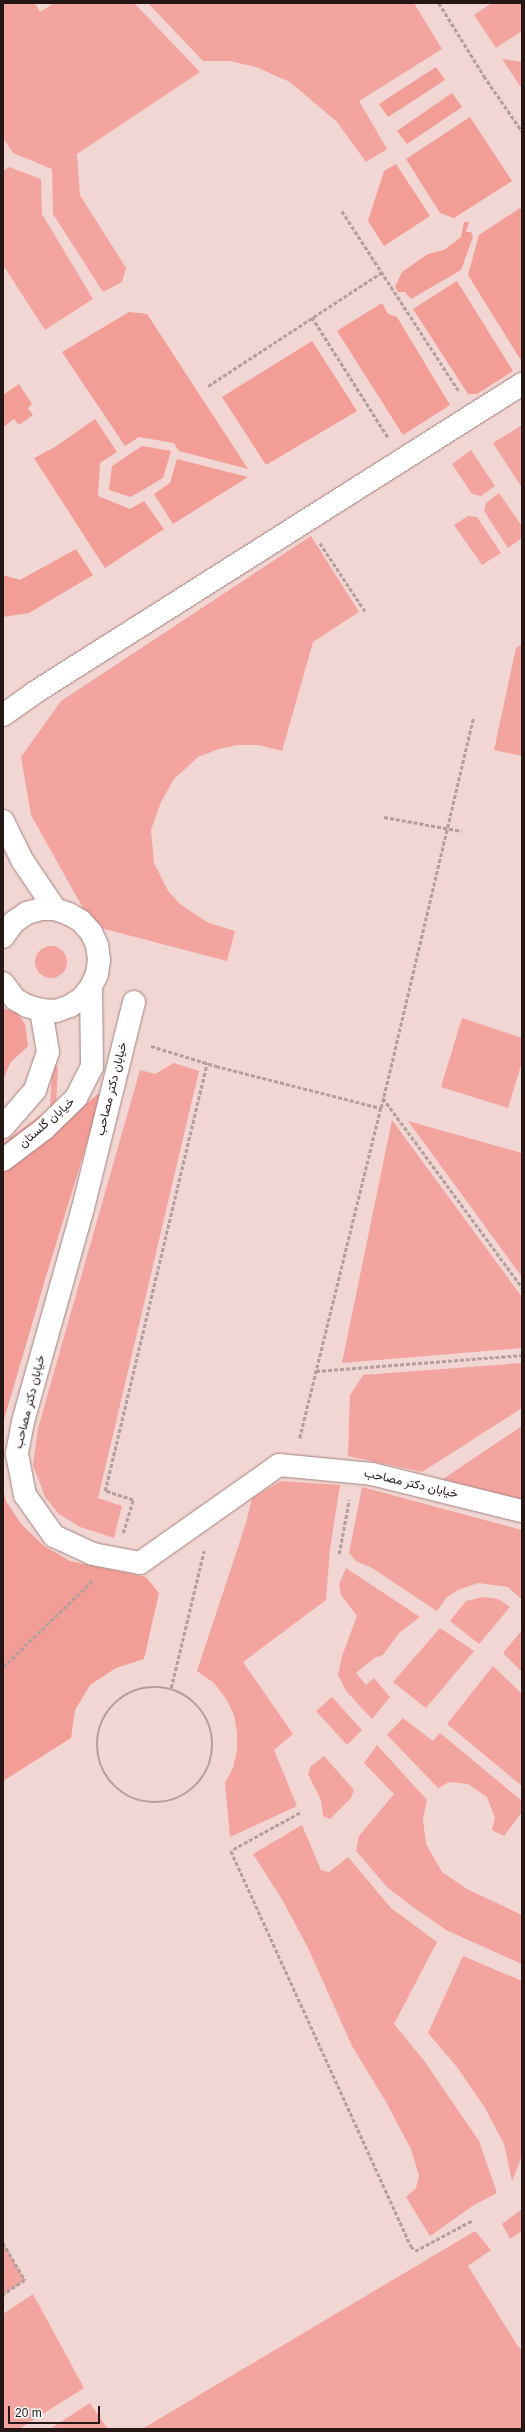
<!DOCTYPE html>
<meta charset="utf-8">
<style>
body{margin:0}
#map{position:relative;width:525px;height:2432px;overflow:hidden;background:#ffe8e6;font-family:Helvetica,Vazirmatn,sans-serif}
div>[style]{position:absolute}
.built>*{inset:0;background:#f1d6d3}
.green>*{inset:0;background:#f3a49f}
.round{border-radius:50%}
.forest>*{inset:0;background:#f39d97}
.path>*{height:2.5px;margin-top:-1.25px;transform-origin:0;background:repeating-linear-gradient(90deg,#b3a09e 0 4px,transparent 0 6px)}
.path>.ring{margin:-1.25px;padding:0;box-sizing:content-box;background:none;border:2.5px solid #b3a09e;border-radius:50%}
.roads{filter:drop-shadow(0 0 1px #a4827f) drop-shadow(0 0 1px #a4827f)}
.minor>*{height:22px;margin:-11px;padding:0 11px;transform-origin:11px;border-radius:11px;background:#fff}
.path-bridge>*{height:2.5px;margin-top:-1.25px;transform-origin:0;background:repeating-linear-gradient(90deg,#b3a09e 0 4px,transparent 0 6px)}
span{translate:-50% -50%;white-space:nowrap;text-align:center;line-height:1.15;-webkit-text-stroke:3.5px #fbfbfb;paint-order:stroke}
.street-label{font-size:12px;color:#241716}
.frame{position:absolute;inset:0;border:4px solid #241716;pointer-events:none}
.scale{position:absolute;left:8px;top:2406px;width:92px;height:18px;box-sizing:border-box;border:2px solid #241716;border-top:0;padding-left:5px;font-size:12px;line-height:14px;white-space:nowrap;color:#241716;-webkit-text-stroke:3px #fbfbfb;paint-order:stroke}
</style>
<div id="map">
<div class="built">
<div style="clip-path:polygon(3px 3px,522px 3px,522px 2429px,3px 2429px)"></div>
</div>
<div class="green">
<div style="clip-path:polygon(3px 3px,35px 3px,40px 12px,54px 3px,134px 3px,200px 72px,77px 154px,80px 195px,126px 268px,122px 282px,103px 292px,53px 214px,52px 169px,13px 153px,3px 138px)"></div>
<div style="clip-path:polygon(148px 3px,414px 3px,442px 49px,359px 101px,387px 149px,366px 162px,337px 122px,290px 82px,256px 67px,230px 61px,203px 61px)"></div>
<div style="clip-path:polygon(492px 3px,522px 3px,522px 31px,496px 48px,474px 15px)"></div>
<div style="clip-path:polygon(502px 59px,522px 62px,522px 89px)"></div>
<div style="clip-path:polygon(9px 167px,41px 179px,42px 214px,93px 299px,45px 330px,3px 265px,3px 171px)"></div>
<div style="clip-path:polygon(522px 425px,522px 488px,493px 443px)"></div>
<div style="clip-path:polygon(471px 450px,495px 486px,481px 496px,472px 494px,452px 464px)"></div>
<div style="clip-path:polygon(499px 493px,522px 526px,522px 538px,508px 548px,484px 511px,486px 503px)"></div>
<div style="clip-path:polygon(468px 516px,477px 517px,501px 553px,482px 565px,454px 525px)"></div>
<div style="clip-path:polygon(311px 536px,359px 612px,313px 642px,282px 751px,258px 745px,238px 745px,219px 749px,198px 757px,174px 779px,161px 802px,151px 830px,154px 863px,168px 891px,181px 905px,209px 923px,235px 931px,227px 961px,93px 926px,31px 815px,21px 757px,61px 701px)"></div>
<div style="clip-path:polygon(522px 644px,522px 756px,494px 750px,516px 648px)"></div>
<div class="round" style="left:35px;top:946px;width:32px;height:32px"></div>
<div style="clip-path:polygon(462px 1018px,522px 1038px,522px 1062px,508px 1108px,441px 1087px)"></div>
<div style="clip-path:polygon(174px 1063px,199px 1071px,98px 1498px,122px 1506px,114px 1538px,80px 1527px,59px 1514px,45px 1497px,33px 1465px,38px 1428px,140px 1070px,155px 1074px)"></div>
<div style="clip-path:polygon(55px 1064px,58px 1068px,56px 1106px,3px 1149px,3px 1143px,50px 1108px,52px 1069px)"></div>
<div style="clip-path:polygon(392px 1120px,522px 1297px,522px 1348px,342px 1363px)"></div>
<div style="clip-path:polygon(408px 1121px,522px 1153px,522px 1277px)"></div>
<div style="clip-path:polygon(522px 1363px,522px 1408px,422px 1472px,348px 1456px,350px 1395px,363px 1375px)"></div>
<div style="clip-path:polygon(522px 1426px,522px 1500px,443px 1479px)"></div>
<div style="clip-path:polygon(281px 1481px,340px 1485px,330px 1549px,326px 1600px,243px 1662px,293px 1734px,274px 1750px,297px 1806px,230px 1837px,225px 1783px,233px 1768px,237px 1750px,237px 1732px,234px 1715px,226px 1699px,214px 1683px,197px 1671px,246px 1523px,252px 1498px)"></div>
<div style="clip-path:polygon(362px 1487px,522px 1530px,522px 1600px,508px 1587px,478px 1583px,458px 1590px,447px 1597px,437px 1611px,372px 1568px,356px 1561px,349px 1553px)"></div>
<div style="clip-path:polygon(346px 1568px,420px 1617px,399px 1633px,383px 1655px,374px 1658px,356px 1673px,366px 1685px,374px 1678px,390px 1697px,372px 1719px,346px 1691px,338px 1675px,342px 1656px,357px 1616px,341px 1595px,339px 1584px)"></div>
<div style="clip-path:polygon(483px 1597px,498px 1599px,510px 1607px,479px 1644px,450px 1621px,466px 1601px)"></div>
<div style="clip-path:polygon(440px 1628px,474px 1651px,426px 1708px,393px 1682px)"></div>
<div style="clip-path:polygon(522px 1630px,522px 1672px,503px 1653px)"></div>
<div style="clip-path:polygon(493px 1666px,522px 1694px,522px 1786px,447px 1724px)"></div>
<div style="clip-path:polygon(332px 1697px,362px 1730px,347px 1745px,316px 1711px)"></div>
<div style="clip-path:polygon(403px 1718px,433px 1741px,440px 1733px,522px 1801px,522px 1812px,504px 1836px,492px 1830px,495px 1818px,487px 1797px,468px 1784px,449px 1782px,438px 1788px,387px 1735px)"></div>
<div style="clip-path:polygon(377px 1745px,427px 1800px,423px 1819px,426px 1844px,442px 1872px,467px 1889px,522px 1915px,522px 1964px,446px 1930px,413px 1907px,388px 1888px,356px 1851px,359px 1836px,394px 1794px,364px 1763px)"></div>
<div style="clip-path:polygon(324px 1756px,354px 1790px,351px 1798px,330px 1819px,323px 1816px,321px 1800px,308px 1774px,311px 1766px)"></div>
<div style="clip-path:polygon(302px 1825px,321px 1870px,329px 1872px,348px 1857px,391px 1908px,437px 1942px,394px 2024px,425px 2062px,479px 2141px,497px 2193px,474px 2205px,430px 2236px,406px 2197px,416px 2188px,419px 2176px,411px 2149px,386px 2102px,352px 2046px,308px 1948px,283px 1901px,253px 1854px)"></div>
<div style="clip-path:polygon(463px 1956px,522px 1981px,522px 2156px,512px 2181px,504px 2144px,485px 2108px,457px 2067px,428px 2033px)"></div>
<div style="clip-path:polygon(522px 2209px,522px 2231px,510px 2239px,502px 2224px)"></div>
<div style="clip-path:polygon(475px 2231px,491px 2250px,468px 2266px,519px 2348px,522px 2349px,522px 2429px,142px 2429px)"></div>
<div style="clip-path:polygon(3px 2243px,25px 2280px,3px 2295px)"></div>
<div style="clip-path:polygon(33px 2294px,84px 2388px,19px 2429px,3px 2429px,3px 2314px)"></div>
<div style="clip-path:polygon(90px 2403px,108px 2429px,50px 2429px)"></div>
</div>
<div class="forest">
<div style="clip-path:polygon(436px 67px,445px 80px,388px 117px,379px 104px)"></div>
<div style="clip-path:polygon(452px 93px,462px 107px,407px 144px,397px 131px)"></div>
<div style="clip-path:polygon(470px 117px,512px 181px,454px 218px,440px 213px,406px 159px)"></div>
<div style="clip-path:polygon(396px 164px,430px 216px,384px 246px,368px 221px,384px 171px)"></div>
<div style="clip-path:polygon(520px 208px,522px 211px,522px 362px,468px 275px,479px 235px)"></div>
<div style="clip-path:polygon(464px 222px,469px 222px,466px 232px,471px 232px,473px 237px,461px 270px,411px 299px,405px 292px,398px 292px,395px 287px,402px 272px,428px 254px,444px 250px,461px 237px)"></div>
<div style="clip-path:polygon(457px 281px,513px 371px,477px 394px,468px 394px,413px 309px)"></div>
<div style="clip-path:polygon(382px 303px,388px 314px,397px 317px,450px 405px,403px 435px,337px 331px)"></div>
<div style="clip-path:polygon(129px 312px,147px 314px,248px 469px,179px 451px,174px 443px,139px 437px,125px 446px,62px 352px)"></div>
<div style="clip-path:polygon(312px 341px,357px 411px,266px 465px,222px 397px)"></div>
<div style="clip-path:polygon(19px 384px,32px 404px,28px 408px,33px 415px,19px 425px,14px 419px,3px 427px,3px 395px)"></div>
<div style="clip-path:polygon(95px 419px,117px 452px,100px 463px,98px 496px,130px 509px,144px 501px,164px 529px,105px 568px,34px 458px,55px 447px)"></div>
<div style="clip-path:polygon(142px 446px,171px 451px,163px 478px,131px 497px,109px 490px,112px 466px)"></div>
<div style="clip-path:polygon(177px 459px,248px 477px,173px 524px,154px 494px,170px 483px)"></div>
<div style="clip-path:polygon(76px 549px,93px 575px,29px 613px,3px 617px,3px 575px,20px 580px)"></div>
<div style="clip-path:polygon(3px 1008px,17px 1013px,25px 1024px,28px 1046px,10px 1063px,3px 1080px)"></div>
<div style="clip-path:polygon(103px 1090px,45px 1280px,3px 1423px,3px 1172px)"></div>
<div style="clip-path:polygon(3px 1489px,6px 1501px,21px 1524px,44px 1546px,70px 1561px,146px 1577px,159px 1593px,144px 1659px,116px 1668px,90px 1685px,75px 1710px,71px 1738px,3px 1781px)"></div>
</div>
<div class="path">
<div style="left:439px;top:3px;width:86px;rotate:58.3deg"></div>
<div style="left:484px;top:76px;width:67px;rotate:55.4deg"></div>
<div style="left:342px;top:211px;width:215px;rotate:57deg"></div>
<div style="left:312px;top:317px;width:142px;rotate:57.7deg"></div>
<div style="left:208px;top:386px;width:208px;rotate:-33.2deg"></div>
<div style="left:320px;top:543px;width:82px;rotate:56.5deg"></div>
<div style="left:151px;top:1046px;width:68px;rotate:17.1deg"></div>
<div style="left:216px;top:1066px;width:170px;rotate:14.3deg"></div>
<div style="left:381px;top:1108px;width:341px;rotate:103.8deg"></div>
<div style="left:383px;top:1098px;width:235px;rotate:53.7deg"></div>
<div style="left:381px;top:1108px;width:401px;rotate:-76.7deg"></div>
<div style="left:316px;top:1371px;width:207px;rotate:-4.4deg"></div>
<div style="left:123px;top:1533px;width:34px;rotate:-73deg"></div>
<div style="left:133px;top:1500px;width:29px;rotate:-162deg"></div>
<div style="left:105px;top:1491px;width:440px;rotate:-76.6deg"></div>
<div style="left:339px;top:1554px;width:55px;rotate:-79.5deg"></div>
<div style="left:3px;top:1667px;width:124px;rotate:-44deg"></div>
<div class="ring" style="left:97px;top:1687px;width:113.5px;height:113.5px"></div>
<div style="left:171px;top:1688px;width:141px;rotate:-76.5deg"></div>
<div style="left:300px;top:1813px;width:79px;rotate:151.2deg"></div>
<div style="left:231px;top:1851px;width:434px;rotate:65.5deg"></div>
<div style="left:411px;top:2246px;width:6px;rotate:51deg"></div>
<div style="left:415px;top:2251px;width:66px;rotate:-28.1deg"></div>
<div style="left:3px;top:2243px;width:43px;rotate:59.3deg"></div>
<div style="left:25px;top:2280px;width:27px;rotate:146deg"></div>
</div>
<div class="roads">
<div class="minor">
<div style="left:3px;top:715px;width:38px;rotate:-35deg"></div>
<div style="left:34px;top:693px;width:578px;rotate:-32.34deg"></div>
<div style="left:3px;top:821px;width:43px;rotate:64deg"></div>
<div style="left:22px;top:860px;width:59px;rotate:56deg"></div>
<div style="left:3px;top:937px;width:19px;rotate:-54deg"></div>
<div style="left:14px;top:922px;width:16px;rotate:-35deg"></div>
<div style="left:27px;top:913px;width:15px;rotate:-16deg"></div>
<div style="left:41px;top:909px;width:14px"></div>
<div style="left:55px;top:909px;width:15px;rotate:20deg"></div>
<div style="left:69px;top:914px;width:14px;rotate:30deg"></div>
<div style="left:81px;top:921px;width:15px;rotate:48deg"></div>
<div style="left:91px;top:932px;width:14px;rotate:65deg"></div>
<div style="left:97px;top:945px;width:15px;rotate:82deg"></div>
<div style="left:99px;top:960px;width:14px;rotate:98deg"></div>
<div style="left:97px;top:974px;width:14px;rotate:115deg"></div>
<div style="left:91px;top:987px;width:14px;rotate:129deg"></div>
<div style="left:82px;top:998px;width:14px;rotate:146deg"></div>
<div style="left:70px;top:1006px;width:15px;rotate:160deg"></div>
<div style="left:56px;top:1011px;width:15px;rotate:-176deg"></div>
<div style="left:41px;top:1010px;width:15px;rotate:-164deg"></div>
<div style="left:27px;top:1006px;width:14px;rotate:-150deg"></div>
<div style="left:15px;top:999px;width:20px;rotate:-127deg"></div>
<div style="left:134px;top:1002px;width:212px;rotate:103.9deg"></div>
<div style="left:83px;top:1208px;width:222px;rotate:105.7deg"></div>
<div style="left:23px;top:1422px;width:33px;rotate:101deg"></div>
<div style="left:17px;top:1454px;width:42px;rotate:79deg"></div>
<div style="left:25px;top:1495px;width:50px;rotate:54.7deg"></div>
<div style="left:54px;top:1536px;width:43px;rotate:24.8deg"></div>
<div style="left:93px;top:1554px;width:48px;rotate:10.8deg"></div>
<div style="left:140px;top:1563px;width:170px;rotate:-35.2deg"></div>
<div style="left:279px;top:1465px;width:93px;rotate:5.5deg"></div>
<div style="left:372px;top:1474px;width:154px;rotate:13.9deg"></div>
<div style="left:3px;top:1127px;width:49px;rotate:-49.1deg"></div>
<div style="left:35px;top:1090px;width:40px;rotate:-71.1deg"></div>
<div style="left:48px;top:1052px;width:43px;rotate:-99.5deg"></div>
<div style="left:3px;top:1160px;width:51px;rotate:-37.1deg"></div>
<div style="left:44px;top:1129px;width:45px;rotate:-44.1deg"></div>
<div style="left:76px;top:1098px;width:35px;rotate:-63deg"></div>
<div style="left:92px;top:1067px;width:80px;rotate:-90.7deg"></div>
</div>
</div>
<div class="path-bridge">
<div style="left:384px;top:817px;width:79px;rotate:10.2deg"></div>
</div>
<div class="street-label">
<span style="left:112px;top:1089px;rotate:-76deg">خیابان دکتر مصاحب</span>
<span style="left:47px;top:1123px;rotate:-41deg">خیابان گلستان</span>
<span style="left:30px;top:1402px;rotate:-76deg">خیابان دکتر مصاحب</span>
<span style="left:411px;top:1484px;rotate:13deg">خیابان دکتر مصاحب</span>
</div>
<div class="frame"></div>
<div class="scale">20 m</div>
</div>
